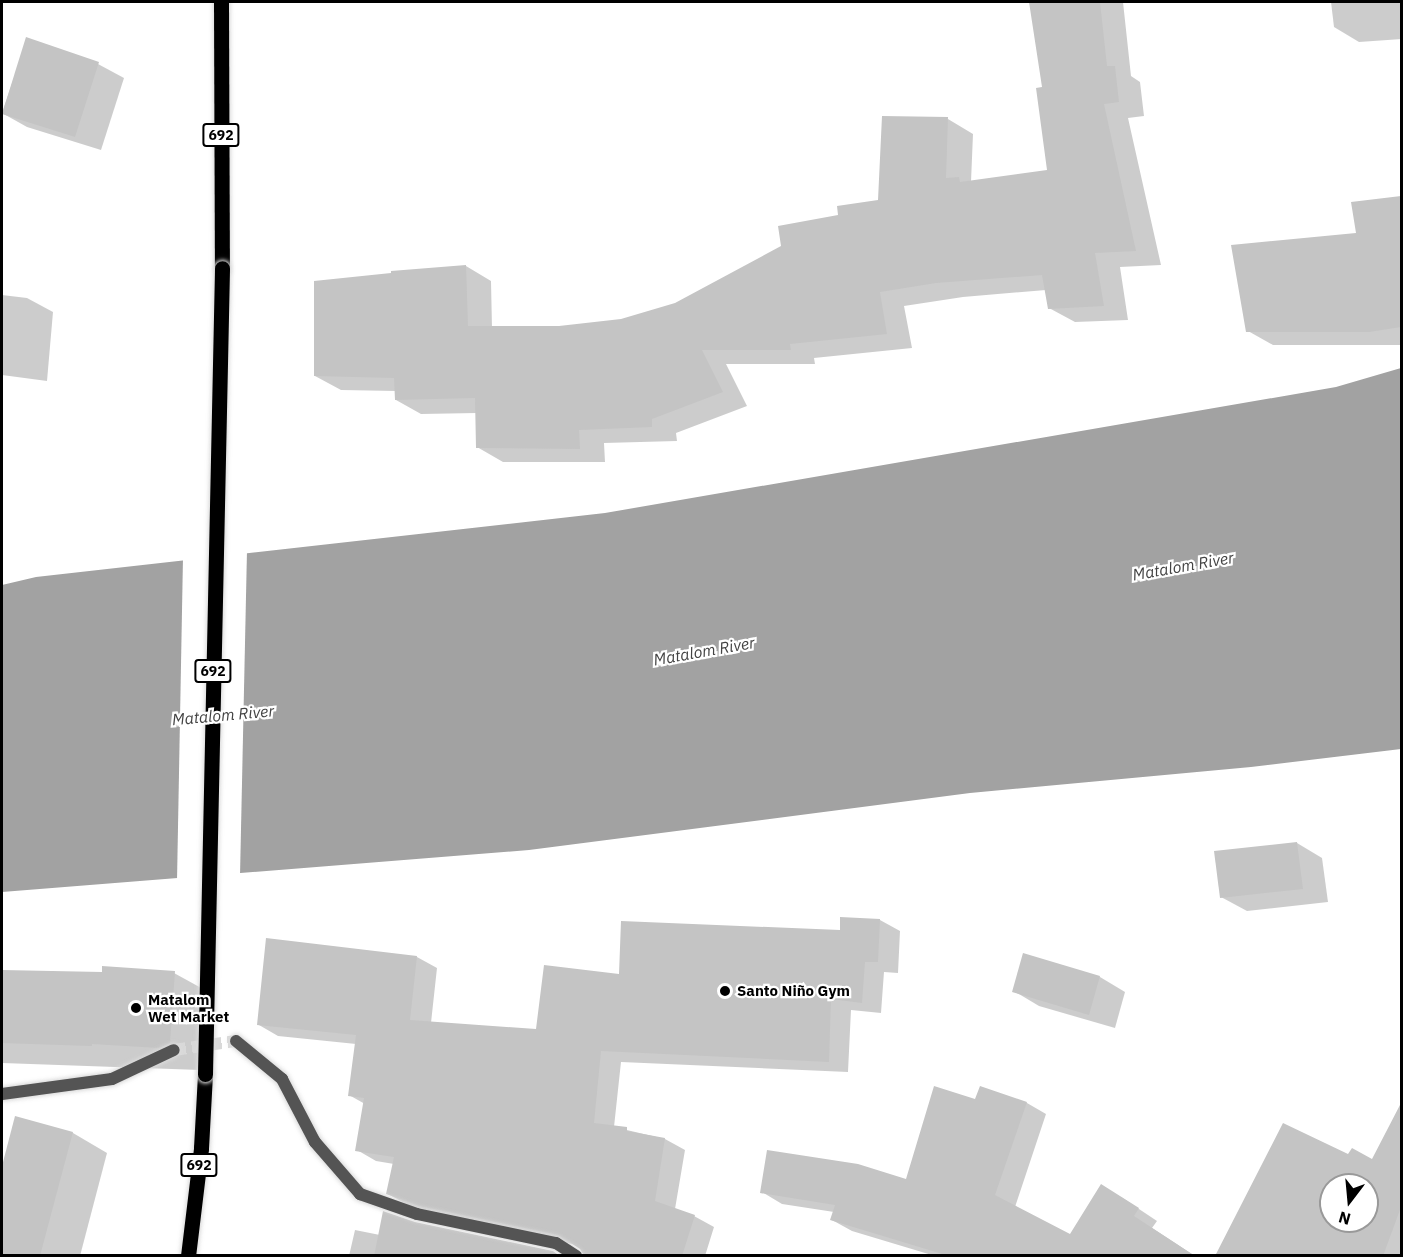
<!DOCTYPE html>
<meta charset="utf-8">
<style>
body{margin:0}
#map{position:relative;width:1403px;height:1257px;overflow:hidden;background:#fff;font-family:"IBM Plex Sans",sans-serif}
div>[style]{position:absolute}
.water>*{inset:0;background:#a2a2a2}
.pier>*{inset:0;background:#fff}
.shadow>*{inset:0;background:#0003}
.building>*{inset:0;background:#c4c4c4}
.street-tunnel>*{height:12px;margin-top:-6px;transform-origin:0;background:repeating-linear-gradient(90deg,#d9d9d9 0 12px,transparent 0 18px)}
.roads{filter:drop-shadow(0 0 2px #dbdbdb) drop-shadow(0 0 2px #dbdbdb)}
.street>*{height:12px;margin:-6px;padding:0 6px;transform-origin:6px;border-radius:6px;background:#545454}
.primary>*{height:15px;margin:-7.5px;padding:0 7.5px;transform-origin:7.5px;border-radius:7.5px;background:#000}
.bridges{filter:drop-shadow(0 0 2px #dbdbdb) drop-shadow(0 0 2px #dbdbdb)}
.primary-bridge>*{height:15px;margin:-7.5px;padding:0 7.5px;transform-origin:7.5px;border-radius:7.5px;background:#000}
.dots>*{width:16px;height:16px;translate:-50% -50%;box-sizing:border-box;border:3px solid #fff;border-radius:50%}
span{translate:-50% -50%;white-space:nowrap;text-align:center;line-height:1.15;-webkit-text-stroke:4.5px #fff;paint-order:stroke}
.shield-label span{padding:2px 4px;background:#fff;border:2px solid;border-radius:4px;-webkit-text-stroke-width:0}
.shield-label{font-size:14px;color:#000;font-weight:700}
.poi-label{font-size:15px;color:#000;font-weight:700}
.left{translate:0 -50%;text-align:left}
.water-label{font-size:16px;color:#434343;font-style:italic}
.frame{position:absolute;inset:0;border:3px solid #000;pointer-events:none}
.north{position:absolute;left:1319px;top:1173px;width:60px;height:60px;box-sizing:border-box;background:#fff;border:2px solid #999;border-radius:50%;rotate:196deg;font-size:16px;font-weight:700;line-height:24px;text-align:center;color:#000}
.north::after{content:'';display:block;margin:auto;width:21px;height:27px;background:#000;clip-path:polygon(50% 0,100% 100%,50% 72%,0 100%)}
</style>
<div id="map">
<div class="water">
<div style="clip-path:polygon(1401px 368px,1401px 749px,1251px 767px,970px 793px,529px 850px,2px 892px,2px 585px,36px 577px,605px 513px,1336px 387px)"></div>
</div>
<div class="pier">
<div style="clip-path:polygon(247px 550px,240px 876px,177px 881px,183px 557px)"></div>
</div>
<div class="shadow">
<div style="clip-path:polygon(1031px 2px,1123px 2px,1131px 76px,1140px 82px,1144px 116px,1128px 118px,1161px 265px,1120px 267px,1128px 320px,1075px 322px,1049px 308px,1046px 290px,963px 297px,904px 306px,912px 348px,814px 358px,815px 364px,726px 364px,747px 406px,676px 433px,677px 441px,604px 443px,605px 462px,503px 462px,477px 447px,477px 413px,421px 414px,396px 400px,396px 391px,341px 390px,315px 376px,466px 266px,491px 281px,492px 328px,559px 328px,621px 321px,675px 304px,840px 216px,879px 201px,948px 119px,973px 134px,971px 182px,1049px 171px,1043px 88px)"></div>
<div style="clip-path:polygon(1331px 2px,1402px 2px,1402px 39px,1359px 42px,1334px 27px)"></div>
<div style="clip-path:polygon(27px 39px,98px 64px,124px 78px,101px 150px,27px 127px,2px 113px)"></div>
<div style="clip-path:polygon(1402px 197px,1402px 345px,1273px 345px,1248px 331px,1358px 234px,1353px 204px)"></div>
<div style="clip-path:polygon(2px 295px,27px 298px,53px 312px,47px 381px,2px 375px)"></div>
<div style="clip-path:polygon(1297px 843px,1322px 858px,1328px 902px,1247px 911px,1221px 897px)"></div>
<div style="clip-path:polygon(880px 920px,900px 931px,898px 973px,884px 972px,881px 1013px,851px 1010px,848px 1072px,621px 1062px,614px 1127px,665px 1139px,685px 1150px,675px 1209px,694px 1216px,714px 1227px,705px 1256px,648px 1256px,577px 1245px,441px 1217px,408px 1205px,388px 1194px,394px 1164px,376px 1161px,357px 1150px,365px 1104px,349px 1095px,356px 1044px,278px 1036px,259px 1025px,417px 957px,437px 968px,431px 1023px,538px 1031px,620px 975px,841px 932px)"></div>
<div style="clip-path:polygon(1024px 955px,1100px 977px,1125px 992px,1115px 1028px,1039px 1006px,1014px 991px)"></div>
<div style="clip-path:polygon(2px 972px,174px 973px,214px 995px,200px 1070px,2px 1063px)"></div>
<div style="clip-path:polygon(976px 1101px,1027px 1103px,1046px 1114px,1015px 1207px,1070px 1236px,1121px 1197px,1157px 1221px,1152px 1228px,1195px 1256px,935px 1256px,852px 1231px,832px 1220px,834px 1212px,782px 1204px,762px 1192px,907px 1181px)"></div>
<div style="clip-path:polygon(16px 1118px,73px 1133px,107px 1153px,80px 1256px,2px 1256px,2px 1172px)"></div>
<div style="clip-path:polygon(evenodd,1394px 1119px,1402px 1123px,1402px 1256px,1217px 1256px,1349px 1156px,1372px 1161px,1394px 1119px,1331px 1185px,1367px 1185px,1367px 1221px,1331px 1221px,1331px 1185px)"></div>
<div style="clip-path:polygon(415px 1224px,558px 1256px,349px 1256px,355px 1230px,380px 1235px)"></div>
</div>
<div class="building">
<div style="clip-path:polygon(1029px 2px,1100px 2px,1107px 66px,1115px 66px,1119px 102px,1104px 104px,1136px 251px,1095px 253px,1104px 306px,1048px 309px,1042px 275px,936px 283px,880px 292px,887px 334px,790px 344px,791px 350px,702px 350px,723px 392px,652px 419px,652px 427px,579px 430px,580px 449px,476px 448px,475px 398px,395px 400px,394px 378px,314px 376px,314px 281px,391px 273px,391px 271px,466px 265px,468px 326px,559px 326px,621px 319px,675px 303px,781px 246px,778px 226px,838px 215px,837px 206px,878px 200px,882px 116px,948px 117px,946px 178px,959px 177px,960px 182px,1047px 170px,1036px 88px,1042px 87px)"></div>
<div style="clip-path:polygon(26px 37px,99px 62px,75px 137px,2px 114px)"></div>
<div style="clip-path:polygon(1401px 196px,1401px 327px,1369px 332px,1246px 332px,1231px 245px,1356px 233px,1351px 202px)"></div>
<div style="clip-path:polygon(1297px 842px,1303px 889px,1220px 898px,1214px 851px)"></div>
<div style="clip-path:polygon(840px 917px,880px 919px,878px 962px,865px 962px,862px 1003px,831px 999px,829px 1062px,601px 1051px,594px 1123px,627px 1127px,627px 1131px,665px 1138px,655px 1201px,695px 1215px,682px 1256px,584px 1256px,580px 1249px,558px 1235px,419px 1206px,386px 1194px,394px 1157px,355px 1151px,364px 1098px,348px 1096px,356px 1035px,257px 1025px,266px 938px,417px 956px,410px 1020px,536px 1029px,544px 965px,619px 974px,621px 921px,840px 930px)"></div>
<div style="clip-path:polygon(1023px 953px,1100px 976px,1089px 1015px,1012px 992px)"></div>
<div style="clip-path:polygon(102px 966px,175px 971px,170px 1043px,159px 1048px,92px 1044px,92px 1046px,2px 1043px,2px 970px,102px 972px)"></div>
<div style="clip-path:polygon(934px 1086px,975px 1099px,980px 1086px,1027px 1102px,995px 1195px,1070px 1234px,1101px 1184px,1139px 1208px,1134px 1216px,1195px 1256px,949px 1256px,830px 1220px,835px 1205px,760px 1193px,767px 1150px,858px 1164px,906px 1179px)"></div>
<div style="clip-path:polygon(evenodd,1401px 1103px,1401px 1207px,1383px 1256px,1215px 1256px,1283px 1123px,1348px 1154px,1352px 1148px,1372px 1159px,1401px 1103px,1331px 1185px,1367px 1185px,1367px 1221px,1331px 1221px,1331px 1185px)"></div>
<div style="clip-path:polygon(15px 1116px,73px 1132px,40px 1256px,2px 1256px,2px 1166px)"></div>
<div style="clip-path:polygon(383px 1211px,415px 1222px,553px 1251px,560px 1256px,374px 1256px)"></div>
</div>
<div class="street-tunnel">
<div style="left:174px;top:1050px;width:63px;rotate:-8.3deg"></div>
</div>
<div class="roads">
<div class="street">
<div style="left:236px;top:1041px;width:60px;rotate:39.6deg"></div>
<div style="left:282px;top:1079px;width:71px;rotate:62.4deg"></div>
<div style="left:315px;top:1142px;width:69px;rotate:49.1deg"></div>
<div style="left:360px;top:1194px;width:60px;rotate:19.3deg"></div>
<div style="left:417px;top:1214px;width:142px;rotate:11.8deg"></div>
<div style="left:556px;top:1243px;width:24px;rotate:33deg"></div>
<div style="left:2px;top:1094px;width:111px;rotate:-7.8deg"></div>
<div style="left:112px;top:1079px;width:68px;rotate:-25.1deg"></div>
</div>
<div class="primary">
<div style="left:221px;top:2px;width:266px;rotate:89.8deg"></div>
<div style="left:188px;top:1256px;width:109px;rotate:-83.1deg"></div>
<div style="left:201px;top:1148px;width:74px;rotate:-86.9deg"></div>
</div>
</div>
<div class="bridges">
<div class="primary-bridge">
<div style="left:205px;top:1074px;width:806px;rotate:-88.79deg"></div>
</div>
</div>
<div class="dots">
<div style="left:725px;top:991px;background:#000"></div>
<div style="left:136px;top:1008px;background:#000"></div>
</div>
<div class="shield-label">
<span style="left:221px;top:135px">692</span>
<span style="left:213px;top:671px">692</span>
<span style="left:199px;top:1165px">692</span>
</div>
<div class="poi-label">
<span class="left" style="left:737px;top:991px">Santo Niño Gym</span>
<span class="left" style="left:148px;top:1008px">Matalom<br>Wet Market</span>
</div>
<div class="water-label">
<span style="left:1183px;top:566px;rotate:-10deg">Matalom River</span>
<span style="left:704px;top:651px;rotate:-10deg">Matalom River</span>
<span style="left:223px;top:715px;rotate:-5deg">Matalom River</span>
</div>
<div class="frame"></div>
<div class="north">N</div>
</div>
